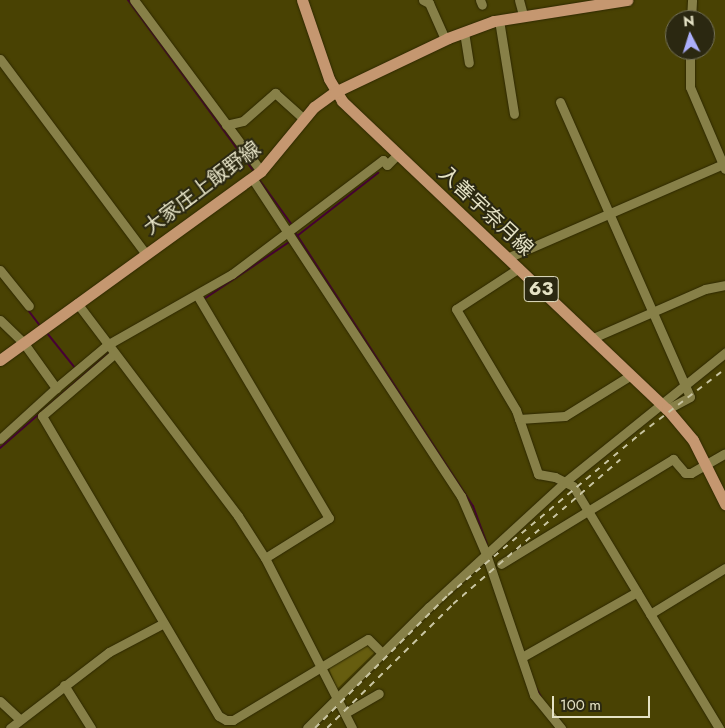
<!DOCTYPE html>
<meta charset="utf-8">
<style>
body{margin:0}
#map{position:relative;width:725px;height:728px;overflow:hidden;background:#494203;font-family:Jost,"Noto Sans JP",sans-serif}
div>[style]{position:absolute}
.green>*{inset:0;background:#665d0f}
.stream>*{height:2px;margin:-1px;padding:0 1px;transform-origin:1px;border-radius:1px;background:#470135}
.roads{filter:drop-shadow(0 0 1px #2e2800) drop-shadow(0 0 1px #2e2800)}
.minor>*{height:9px;margin:-4.5px;padding:0 4.5px;transform-origin:4.5px;border-radius:4.5px;background:#878048}
.major>*{height:11px;margin:-5.5px;padding:0 5.5px;transform-origin:5.5px;border-radius:5.5px;background:#c59770}
.rail>*{height:2px;margin-top:-1px;transform-origin:0;background:repeating-linear-gradient(90deg,#c9c5a2 0 6px,transparent 0 12px)}
span{translate:-50% -50%;white-space:nowrap;text-align:center;line-height:1.15;-webkit-text-stroke:4px #2b2811;paint-order:stroke}
.shield-label span{padding:1px 4px;background:#2b2811;border:1px solid;border-radius:4px;-webkit-text-stroke-width:0}
.shield-label{font-size:19px;color:#e5e2c5;font-weight:700}
.street-label{font-size:20px;color:#e5e2c5}
.north{position:absolute;left:665px;top:10px;width:50px;height:50px;box-sizing:border-box;background:#2b2811;border:1px solid #757259;border-radius:50%;rotate:355deg;font-size:14px;font-weight:700;line-height:20px;text-align:center;color:#e5e2c5}
.north::after{content:'';display:block;margin:auto;width:18px;height:22px;background:#acaffb;clip-path:polygon(50% 0,100% 100%,50% 72%,0 100%)}
.scale{position:absolute;left:552px;top:696px;width:98px;height:22px;box-sizing:border-box;border:2px solid #e5e2c5;border-top:0;padding-left:6px;font-size:15px;line-height:18px;white-space:nowrap;color:#e5e2c5;-webkit-text-stroke:4px #2b2811;paint-order:stroke}
</style>
<div id="map">
<div class="green">
<div style="clip-path:polygon(368px 642px,376px 651px,337px 689px,328px 666px)"></div>
</div>
<div class="stream">
<div style="left:128px;top:0;width:211px;rotate:53.7deg"></div>
<div style="left:258px;top:178px;width:58px;rotate:54.1deg"></div>
<div style="left:295px;top:232px;width:327px;rotate:57deg"></div>
<div style="left:473px;top:506px;width:40px;rotate:69.8deg"></div>
<div style="left:297px;top:236px;width:103px;rotate:-37.9deg"></div>
<div style="left:204px;top:299px;width:102px;rotate:-33.8deg"></div>
<div style="left:28px;top:310px;width:20px;rotate:53deg"></div>
<div style="left:47px;top:333px;width:45px;rotate:51.3deg"></div>
<div style="left:0;top:448px;width:145px;rotate:-41.1deg"></div>
<div style="left:536px;top:688px;width:10px;rotate:61deg"></div>
</div>
<div class="roads">
<div class="minor">
<div style="left:134px;top:0;width:213px;rotate:53.4deg"></div>
<div style="left:423px;top:0;width:7px;rotate:27deg"></div>
<div style="left:429px;top:3px;width:39px;rotate:66deg"></div>
<div style="left:480px;top:0;width:5px;rotate:68deg"></div>
<div style="left:519px;top:0;width:16px;rotate:75deg"></div>
<div style="left:499px;top:20px;width:95px;rotate:80.9deg"></div>
<div style="left:691px;top:20px;width:20px;rotate:-87deg"></div>
<div style="left:464px;top:32px;width:31px;rotate:81deg"></div>
<div style="left:690px;top:50px;width:37px;rotate:90deg"></div>
<div style="left:690px;top:87px;width:89px;rotate:66.9deg"></div>
<div style="left:0;top:59px;width:244px;rotate:53.2deg"></div>
<div style="left:560px;top:102px;width:322px;rotate:66.2deg"></div>
<div style="left:690px;top:397px;width:26px;rotate:152deg"></div>
<div style="left:226px;top:125px;width:17px;rotate:-13deg"></div>
<div style="left:243px;top:121px;width:43px;rotate:-41.2deg"></div>
<div style="left:275px;top:93px;width:38px;rotate:42deg"></div>
<div style="left:252px;top:178px;width:381px;rotate:56.7deg"></div>
<div style="left:461px;top:496px;width:63px;rotate:66.7deg"></div>
<div style="left:486px;top:554px;width:149px;rotate:71.2deg"></div>
<div style="left:534px;top:695px;width:43px;rotate:50.7deg"></div>
<div style="left:507px;top:258px;width:238px;rotate:-23.5deg"></div>
<div style="left:519px;top:268px;width:75px;rotate:146.9deg"></div>
<div style="left:456px;top:309px;width:117px;rotate:59.3deg"></div>
<div style="left:516px;top:410px;width:68px;rotate:71deg"></div>
<div style="left:538px;top:474px;width:17px;rotate:10deg"></div>
<div style="left:555px;top:477px;width:20px;rotate:27deg"></div>
<div style="left:573px;top:486px;width:283px;rotate:58.9deg"></div>
<div style="left:0;top:270px;width:46px;rotate:51.1deg"></div>
<div style="left:197px;top:295px;width:259px;rotate:59.4deg"></div>
<div style="left:329px;top:518px;width:75px;rotate:148deg"></div>
<div style="left:77px;top:303px;width:267px;rotate:52.9deg"></div>
<div style="left:238px;top:516px;width:50px;rotate:57.3deg"></div>
<div style="left:265px;top:558px;width:191px;rotate:62.9deg"></div>
<div style="left:0;top:320px;width:32px;rotate:44deg"></div>
<div style="left:23px;top:342px;width:57px;rotate:54.3deg"></div>
<div style="left:56px;top:388px;width:67px;rotate:-40.1deg"></div>
<div style="left:107px;top:345px;width:144px;rotate:-29.6deg"></div>
<div style="left:232px;top:274px;width:189px;rotate:-37.1deg"></div>
<div style="left:383px;top:160px;width:6px;rotate:51deg"></div>
<div style="left:387px;top:165px;width:16px;rotate:-45deg"></div>
<div style="left:593px;top:338px;width:122px;rotate:-23.6deg"></div>
<div style="left:705px;top:289px;width:20px;rotate:-11deg"></div>
<div style="left:114px;top:354px;width:95px;rotate:139.3deg"></div>
<div style="left:42px;top:416px;width:348px;rotate:59.5deg"></div>
<div style="left:219px;top:716px;width:8px;rotate:30deg"></div>
<div style="left:226px;top:720px;width:7px"></div>
<div style="left:233px;top:720px;width:157px;rotate:-31deg"></div>
<div style="left:368px;top:639px;width:20px;rotate:45deg"></div>
<div style="left:519px;top:419px;width:46px;rotate:-3.7deg"></div>
<div style="left:565px;top:416px;width:78px;rotate:-31.8deg"></div>
<div style="left:0;top:439px;width:76px;rotate:-42.3deg"></div>
<div style="left:501px;top:564px;width:202px;rotate:-31.4deg"></div>
<div style="left:673px;top:459px;width:18px;rotate:49deg"></div>
<div style="left:685px;top:473px;width:6px"></div>
<div style="left:691px;top:473px;width:39px;rotate:-30deg"></div>
<div style="left:650px;top:614px;width:88px;rotate:-31.5deg"></div>
<div style="left:522px;top:657px;width:132px;rotate:-29.5deg"></div>
<div style="left:64px;top:685px;width:51px;rotate:57.9deg"></div>
<div style="left:0;top:701px;width:26px;rotate:43deg"></div>
<div style="left:345px;top:713px;width:39px;rotate:-30deg"></div>
<div style="left:10px;top:728px;width:125px;rotate:-37.5deg"></div>
<div style="left:109px;top:652px;width:60px;rotate:-27.8deg"></div>
<div style="left:307px;top:728px;width:172px;rotate:-44.8deg"></div>
<div style="left:429px;top:607px;width:185px;rotate:-42.6deg"></div>
<div style="left:565px;top:482px;width:206px;rotate:-38.9deg"></div>
</div>
<div class="major">
<div style="left:302px;top:0;width:83px;rotate:71.1deg"></div>
<div style="left:329px;top:79px;width:26px;rotate:59deg"></div>
<div style="left:342px;top:101px;width:448px;rotate:43.5deg"></div>
<div style="left:667px;top:409px;width:40px;rotate:50deg"></div>
<div style="left:693px;top:440px;width:72px;rotate:63.4deg"></div>
<div style="left:0;top:360px;width:322px;rotate:-35.9deg"></div>
<div style="left:261px;top:171px;width:83px;rotate:-50.4deg"></div>
<div style="left:314px;top:107px;width:26px;rotate:-36deg"></div>
<div style="left:335px;top:92px;width:125px;rotate:-25.5deg"></div>
<div style="left:448px;top:38px;width:49px;rotate:-20.3deg"></div>
<div style="left:494px;top:21px;width:135px;rotate:-9deg"></div>
</div>
</div>
<div class="rail">
<div style="left:315px;top:728px;width:188px;rotate:-45deg"></div>
<div style="left:448px;top:595px;width:251px;rotate:-40deg"></div>
<div style="left:640px;top:434px;width:107px;rotate:-37.4deg"></div>
<div style="left:327px;top:728px;width:177px;rotate:-44.5deg"></div>
<div style="left:453px;top:604px;width:221px;rotate:-40.8deg"></div>
</div>
<div class="shield-label">
<span style="left:541px;top:289px">63</span>
</div>
<div class="street-label">
<span style="left:202px;top:188px;rotate:-37deg">大家庄上飯野線</span>
<span style="left:486px;top:211px;rotate:43deg">入善宇奈月線</span>
</div>
<div class="north">N</div>
<div class="scale">100 m</div>
</div>
